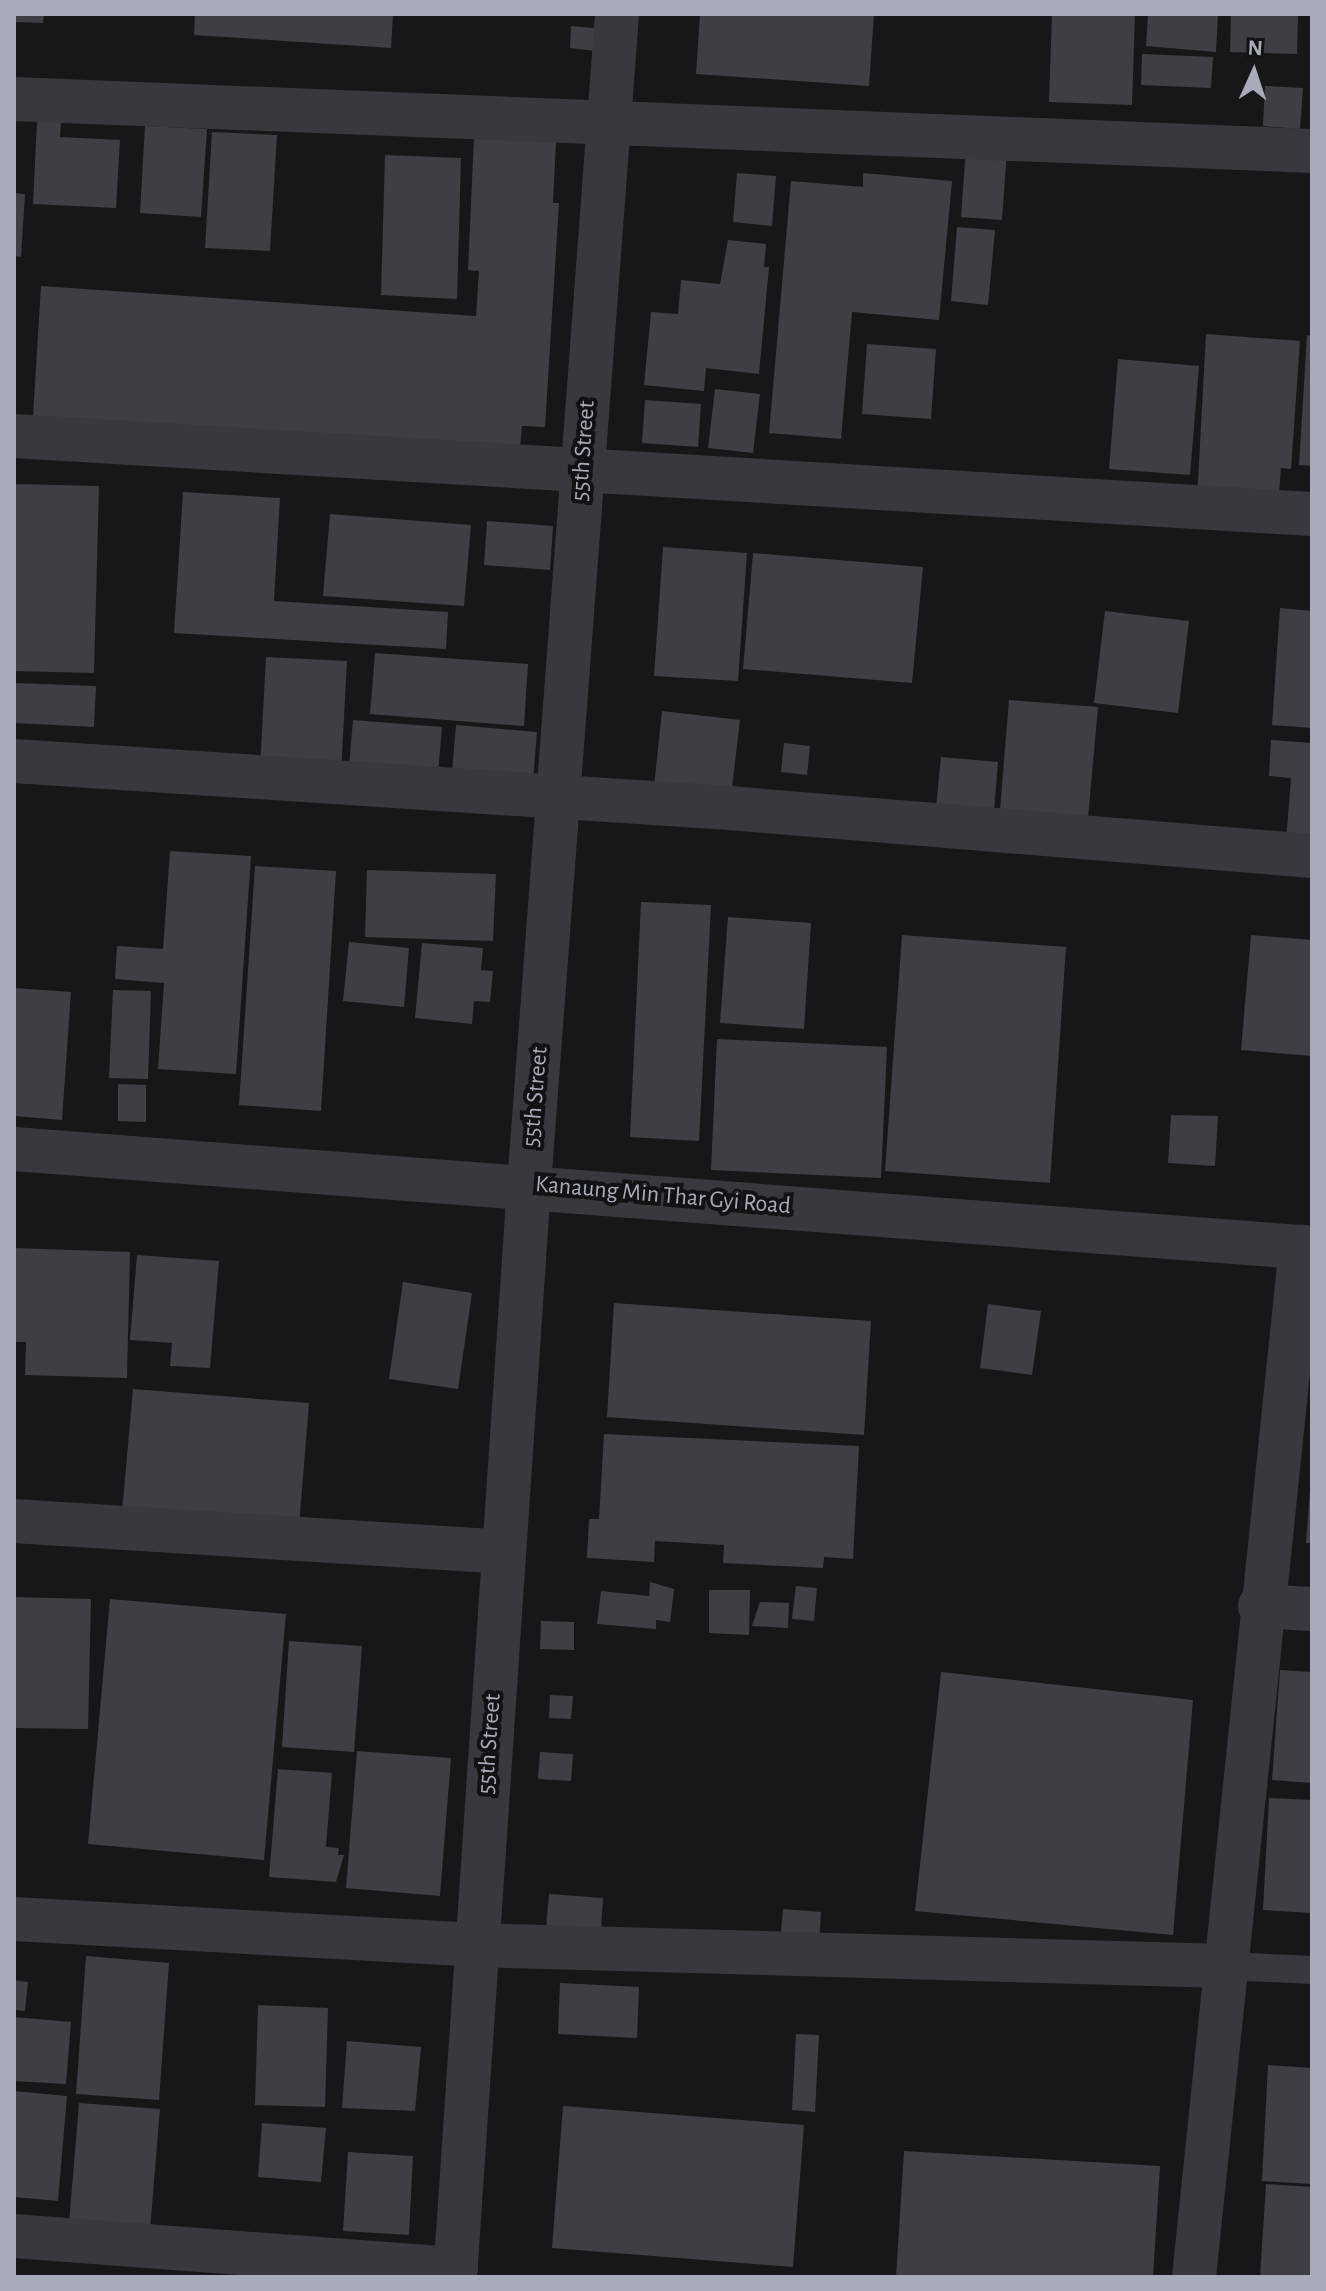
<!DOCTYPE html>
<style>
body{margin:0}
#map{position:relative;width:1326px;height:2291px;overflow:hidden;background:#171719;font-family:"Alegreya Sans",sans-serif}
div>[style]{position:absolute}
.building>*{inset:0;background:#3e3f44}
.service>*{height:28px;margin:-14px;padding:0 14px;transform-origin:14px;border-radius:14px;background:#38383e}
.minor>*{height:44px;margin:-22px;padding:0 22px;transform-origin:22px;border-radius:22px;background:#38383e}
.tertiary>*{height:44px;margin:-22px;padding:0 22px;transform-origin:22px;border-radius:22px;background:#38383e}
span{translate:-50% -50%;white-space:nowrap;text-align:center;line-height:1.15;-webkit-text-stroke:8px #121214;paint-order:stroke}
.street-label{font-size:24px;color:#a8abba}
.frame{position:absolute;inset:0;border:16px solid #a8abba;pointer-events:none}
.north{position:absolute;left:1214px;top:32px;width:80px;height:80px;-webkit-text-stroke:6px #121214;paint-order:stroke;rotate:3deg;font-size:22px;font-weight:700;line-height:32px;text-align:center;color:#a8abba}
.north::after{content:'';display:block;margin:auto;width:28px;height:36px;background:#a8abba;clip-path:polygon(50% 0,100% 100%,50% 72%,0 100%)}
</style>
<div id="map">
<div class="building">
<div style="clip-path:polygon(14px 14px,44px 14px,43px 23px,14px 22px)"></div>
<div style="clip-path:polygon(195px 14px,393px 14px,391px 48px,194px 35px)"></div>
<div style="clip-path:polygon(700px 14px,874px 14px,869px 86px,696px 74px)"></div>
<div style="clip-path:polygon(1052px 14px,1135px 14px,1132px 105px,1049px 102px)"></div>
<div style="clip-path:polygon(1148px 14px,1218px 14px,1216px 52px,1146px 46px)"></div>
<div style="clip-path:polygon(1231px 14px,1298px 14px,1297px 54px,1230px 52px)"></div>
<div style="clip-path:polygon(571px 26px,606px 29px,604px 52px,570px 48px)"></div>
<div style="clip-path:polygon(1142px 54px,1213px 57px,1211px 88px,1141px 85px)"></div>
<div style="clip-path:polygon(1265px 86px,1303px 88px,1300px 129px,1263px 126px)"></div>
<div style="clip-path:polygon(37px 121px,61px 122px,60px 137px,120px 140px,116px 208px,33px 204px)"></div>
<div style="clip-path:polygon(145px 126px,207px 129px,201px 217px,140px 213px)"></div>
<div style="clip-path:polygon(212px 132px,277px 135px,270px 251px,205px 248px)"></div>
<div style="clip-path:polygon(474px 137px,556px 141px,553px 203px,559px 203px,545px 427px,522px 426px,520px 448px,33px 416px,41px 286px,476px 316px,479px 271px,468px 270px)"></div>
<div style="clip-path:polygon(966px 147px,1007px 150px,1002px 220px,961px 217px)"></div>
<div style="clip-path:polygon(385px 155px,461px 158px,457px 299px,381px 295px)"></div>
<div style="clip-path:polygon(737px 173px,776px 176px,772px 226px,733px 222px)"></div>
<div style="clip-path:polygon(863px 173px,952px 181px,939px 320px,852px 312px,841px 439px,769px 433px,791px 181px,863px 187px)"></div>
<div style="clip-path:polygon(14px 193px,25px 194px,21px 257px,14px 256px)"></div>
<div style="clip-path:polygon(957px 227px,995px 230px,988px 305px,951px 301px)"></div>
<div style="clip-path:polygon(728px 240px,766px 244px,764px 267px,769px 267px,759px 374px,706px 368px,704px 391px,644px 385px,651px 312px,678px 314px,681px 280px,720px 284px)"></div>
<div style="clip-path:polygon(1206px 334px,1300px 341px,1291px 469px,1281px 468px,1278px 505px,1197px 499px)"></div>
<div style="clip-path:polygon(1307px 335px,1312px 336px,1312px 466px,1299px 465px)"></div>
<div style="clip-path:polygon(867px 344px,936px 349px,931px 419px,862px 414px)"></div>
<div style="clip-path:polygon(1118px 359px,1199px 366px,1190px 475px,1109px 469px)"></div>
<div style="clip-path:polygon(715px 389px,760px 394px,753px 453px,708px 448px)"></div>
<div style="clip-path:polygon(645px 400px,701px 404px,698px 447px,642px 443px)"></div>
<div style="clip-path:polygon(14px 484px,99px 486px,94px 673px,14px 671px)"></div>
<div style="clip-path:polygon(183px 492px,280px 498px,274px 601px,448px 612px,446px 649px,174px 633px)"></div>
<div style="clip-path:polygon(330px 514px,471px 525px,464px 606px,323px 596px)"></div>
<div style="clip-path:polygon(487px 521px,553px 526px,550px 570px,484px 565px)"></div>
<div style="clip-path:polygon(663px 547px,747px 553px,738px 681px,654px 676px)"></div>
<div style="clip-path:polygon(753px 553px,923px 567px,912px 683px,743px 669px)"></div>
<div style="clip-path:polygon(1280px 608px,1312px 611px,1312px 728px,1272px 725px)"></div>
<div style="clip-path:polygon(1105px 611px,1189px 621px,1178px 713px,1094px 703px)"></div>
<div style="clip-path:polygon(375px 653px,528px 664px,524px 726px,370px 714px)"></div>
<div style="clip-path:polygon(266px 657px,347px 661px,341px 773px,260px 769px)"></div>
<div style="clip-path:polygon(14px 683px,96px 686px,94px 727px,14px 723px)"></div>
<div style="clip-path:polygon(1009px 700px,1098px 707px,1088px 818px,1000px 810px)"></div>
<div style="clip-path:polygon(662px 711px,740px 720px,730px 805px,653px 796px)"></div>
<div style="clip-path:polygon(353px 720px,442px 727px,438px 774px,349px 766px)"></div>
<div style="clip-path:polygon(456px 725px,537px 732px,533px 779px,452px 772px)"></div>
<div style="clip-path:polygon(1271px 740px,1312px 743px,1312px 843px,1286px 841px,1291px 778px,1269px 776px)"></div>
<div style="clip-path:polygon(784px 743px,810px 746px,807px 775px,781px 772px)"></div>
<div style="clip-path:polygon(941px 757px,998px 762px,993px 823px,935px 817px)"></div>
<div style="clip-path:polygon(170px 851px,251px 856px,236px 1074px,158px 1069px,164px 983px,115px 979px,117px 946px,163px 949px)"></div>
<div style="clip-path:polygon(255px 866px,336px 871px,321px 1111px,239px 1105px)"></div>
<div style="clip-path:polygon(367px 870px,496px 874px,493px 941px,365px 937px)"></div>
<div style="clip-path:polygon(641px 902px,711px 905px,699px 1141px,630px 1137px)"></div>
<div style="clip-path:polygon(728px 917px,811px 923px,804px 1029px,720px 1023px)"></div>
<div style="clip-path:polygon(902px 935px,1066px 947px,1050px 1183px,885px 1171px)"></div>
<div style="clip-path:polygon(1251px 935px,1312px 940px,1312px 1056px,1241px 1050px)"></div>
<div style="clip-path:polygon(349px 942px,409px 948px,404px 1007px,343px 1001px)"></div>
<div style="clip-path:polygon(422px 943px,483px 948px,481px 970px,493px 971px,490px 1002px,474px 1001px,472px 1024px,415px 1018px)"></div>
<div style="clip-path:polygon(14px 988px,71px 992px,62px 1120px,14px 1116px)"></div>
<div style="clip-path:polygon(113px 990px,151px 991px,148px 1079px,109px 1078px)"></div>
<div style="clip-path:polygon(717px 1039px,887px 1047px,881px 1178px,711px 1170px)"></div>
<div style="clip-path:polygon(118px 1084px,146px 1085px,146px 1122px,118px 1121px)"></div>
<div style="clip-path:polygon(1171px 1115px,1218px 1116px,1215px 1166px,1168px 1163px)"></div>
<div style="clip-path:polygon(14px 1248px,130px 1252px,127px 1378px,25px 1375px,26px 1342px,14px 1342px)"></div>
<div style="clip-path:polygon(137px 1255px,219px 1261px,210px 1368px,170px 1366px,172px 1343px,130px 1340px)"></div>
<div style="clip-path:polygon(403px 1282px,472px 1293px,458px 1389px,389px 1379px)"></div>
<div style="clip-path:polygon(614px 1303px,871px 1321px,864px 1435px,607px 1417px)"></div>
<div style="clip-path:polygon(988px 1304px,1041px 1311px,1032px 1375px,980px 1368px)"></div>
<div style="clip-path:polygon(133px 1389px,309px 1403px,299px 1526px,122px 1512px)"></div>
<div style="clip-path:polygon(604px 1434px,859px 1446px,853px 1559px,824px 1557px,823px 1568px,723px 1563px,724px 1545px,655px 1541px,654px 1562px,587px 1558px,589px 1519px,599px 1519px)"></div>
<div style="clip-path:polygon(1310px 1490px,1312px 1490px,1312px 1543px,1306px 1543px)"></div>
<div style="clip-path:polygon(650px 1582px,674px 1589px,670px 1622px,656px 1620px,656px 1629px,597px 1624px,601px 1591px,649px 1596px)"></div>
<div style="clip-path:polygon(796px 1586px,817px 1588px,814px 1621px,792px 1619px)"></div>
<div style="clip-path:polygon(709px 1590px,750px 1590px,749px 1635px,709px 1633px)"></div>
<div style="clip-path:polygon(14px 1597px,91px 1599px,88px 1729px,14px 1728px)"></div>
<div style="clip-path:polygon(110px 1599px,286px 1614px,264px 1860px,88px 1844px)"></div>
<div style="clip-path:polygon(760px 1602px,789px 1603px,788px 1628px,752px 1626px)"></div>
<div style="clip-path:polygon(541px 1621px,574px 1622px,574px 1650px,540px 1649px)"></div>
<div style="clip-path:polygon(289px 1641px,362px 1646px,354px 1752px,282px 1747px)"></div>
<div style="clip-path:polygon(1280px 1670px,1312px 1672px,1312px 1783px,1272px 1780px)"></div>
<div style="clip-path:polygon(941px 1672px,1193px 1700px,1173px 1935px,915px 1911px)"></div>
<div style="clip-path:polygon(550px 1695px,573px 1696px,571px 1719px,549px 1718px)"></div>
<div style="clip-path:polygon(357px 1751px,451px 1758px,440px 1896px,346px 1888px)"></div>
<div style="clip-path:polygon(540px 1752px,573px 1754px,571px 1781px,538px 1779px)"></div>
<div style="clip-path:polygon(278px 1769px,332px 1773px,326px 1847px,339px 1848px,338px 1855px,344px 1855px,336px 1882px,269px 1877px)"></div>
<div style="clip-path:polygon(1269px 1798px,1312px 1800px,1312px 1913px,1263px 1910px)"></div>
<div style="clip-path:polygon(549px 1894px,603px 1898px,600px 1944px,545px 1939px)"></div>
<div style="clip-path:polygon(783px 1909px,821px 1912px,819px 1943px,780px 1944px)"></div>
<div style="clip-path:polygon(86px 1956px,169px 1963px,159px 2100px,76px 2094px)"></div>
<div style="clip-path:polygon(14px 1980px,28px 1982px,25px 2011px,14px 2010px)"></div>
<div style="clip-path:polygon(560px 1983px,639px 1987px,637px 2038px,558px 2034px)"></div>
<div style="clip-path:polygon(258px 2005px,328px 2008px,325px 2107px,255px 2105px)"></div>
<div style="clip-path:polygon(14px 2017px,71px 2022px,66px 2084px,14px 2081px)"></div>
<div style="clip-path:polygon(796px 2034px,819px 2035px,815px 2112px,792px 2110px)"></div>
<div style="clip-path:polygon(347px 2041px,421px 2047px,415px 2111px,342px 2108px)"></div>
<div style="clip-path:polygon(1268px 2065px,1312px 2068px,1312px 2184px,1262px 2181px)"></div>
<div style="clip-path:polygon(14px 2091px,67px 2096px,58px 2201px,14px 2197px)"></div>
<div style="clip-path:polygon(79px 2103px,160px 2109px,150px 2230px,69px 2223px)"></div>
<div style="clip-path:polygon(563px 2106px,804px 2125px,793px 2267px,552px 2248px)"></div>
<div style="clip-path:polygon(262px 2123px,326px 2128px,321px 2182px,258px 2177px)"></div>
<div style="clip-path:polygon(904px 2151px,1160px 2166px,1153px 2277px,896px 2277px)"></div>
<div style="clip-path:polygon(348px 2152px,413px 2156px,409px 2235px,343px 2231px)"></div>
<div style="clip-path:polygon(1266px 2184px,1312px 2187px,1312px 2277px,1260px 2277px)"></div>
</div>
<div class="service">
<div style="left:1225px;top:1966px;width:87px;rotate:2.6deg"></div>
</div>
<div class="minor">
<div style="left:14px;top:99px;width:1299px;rotate:2.29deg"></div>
<div style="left:14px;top:436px;width:1300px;rotate:3.44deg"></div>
<div style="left:14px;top:761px;width:717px;rotate:3.76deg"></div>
<div style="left:729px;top:808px;width:585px;rotate:4.71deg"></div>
<div style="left:14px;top:1521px;width:491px;rotate:3.6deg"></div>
<div style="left:1260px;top:1606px;width:52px;rotate:3.3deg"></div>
<div style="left:14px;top:1919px;width:463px;rotate:3.2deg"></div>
<div style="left:476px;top:1945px;width:749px;rotate:1.61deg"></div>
<div style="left:14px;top:2236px;width:443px;rotate:4.3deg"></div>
<div style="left:455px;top:2277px;width:1095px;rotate:-86.12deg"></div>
<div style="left:529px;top:1185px;width:1174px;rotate:-85.7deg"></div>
<div style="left:1194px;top:2277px;width:1036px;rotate:-84.07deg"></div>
</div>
<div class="tertiary">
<div style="left:14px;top:1149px;width:1302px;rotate:4.36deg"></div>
</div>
<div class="street-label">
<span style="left:584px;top:451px;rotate:-86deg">55th Street</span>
<span style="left:536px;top:1097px;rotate:-85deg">55th Street</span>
<span style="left:663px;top:1196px;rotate:5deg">Kanaung Min Thar Gyi Road</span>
<span style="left:490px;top:1744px;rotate:-86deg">55th Street</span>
</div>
<div class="frame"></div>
<div class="north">N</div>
</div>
